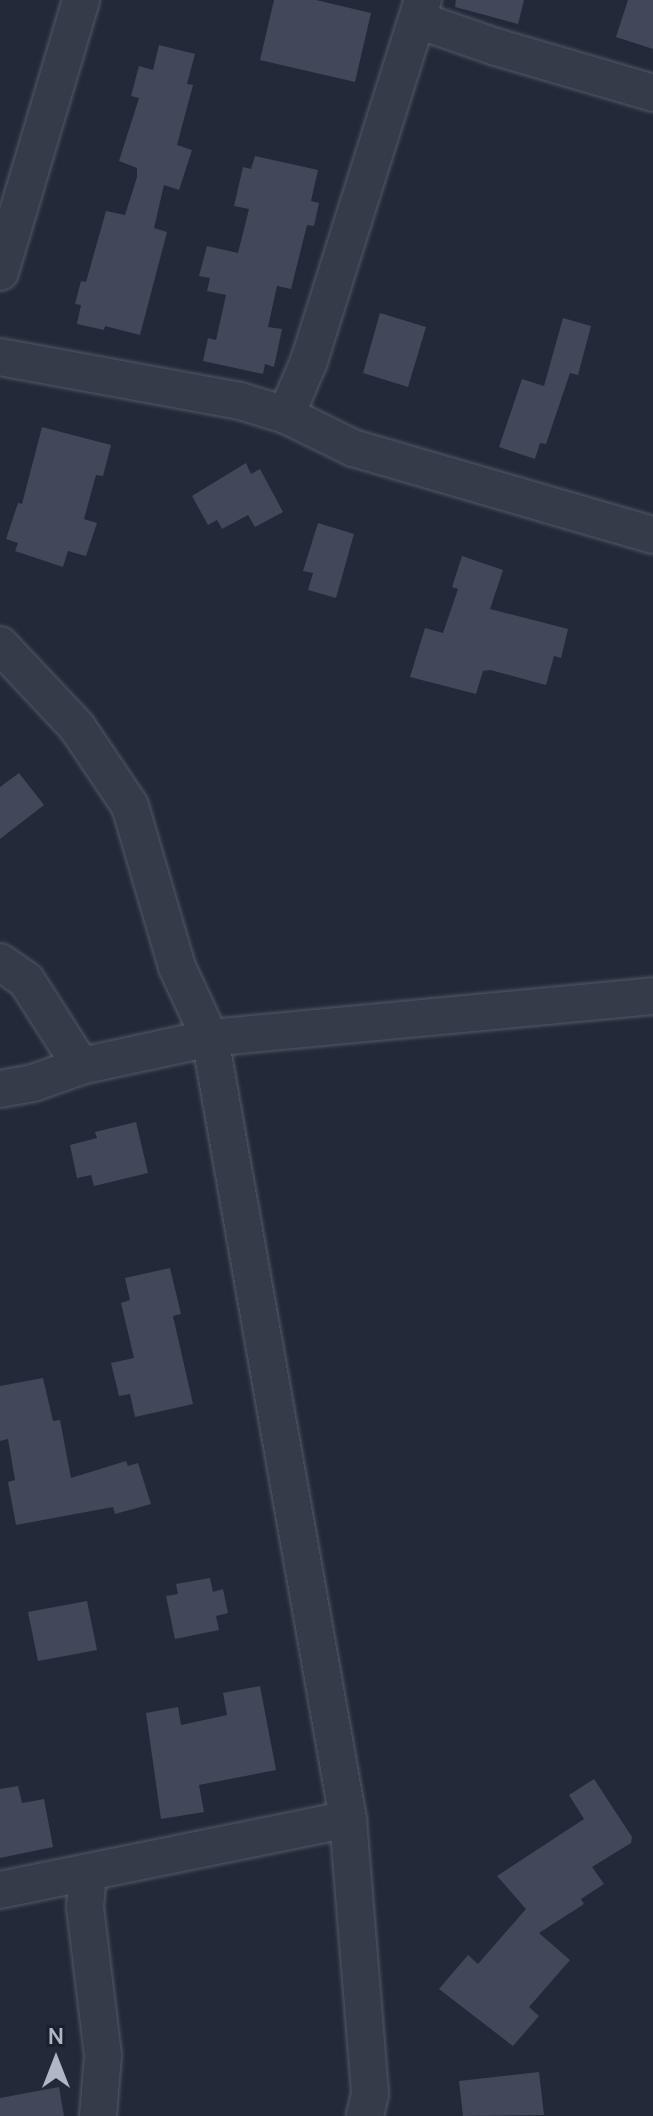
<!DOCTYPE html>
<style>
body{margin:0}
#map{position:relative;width:653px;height:2116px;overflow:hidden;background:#222939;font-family:Manrope,sans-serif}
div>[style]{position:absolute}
.building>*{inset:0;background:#41485a}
.roads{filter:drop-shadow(0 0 2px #535967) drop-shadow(0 0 2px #535967)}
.minor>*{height:36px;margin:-18px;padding:0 18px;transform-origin:18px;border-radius:18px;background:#363b49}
span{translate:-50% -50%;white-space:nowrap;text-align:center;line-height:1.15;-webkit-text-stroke:7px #1b202e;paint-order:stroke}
.north{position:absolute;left:16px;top:2020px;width:80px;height:80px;-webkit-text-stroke:6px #1b202e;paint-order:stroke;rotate:0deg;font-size:22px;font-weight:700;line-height:32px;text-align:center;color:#b0b6c5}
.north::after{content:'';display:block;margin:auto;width:28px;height:36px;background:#b0b6c5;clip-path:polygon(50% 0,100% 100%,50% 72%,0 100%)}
</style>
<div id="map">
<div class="building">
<div style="clip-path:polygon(274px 0,316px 0,371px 13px,355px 82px,260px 60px)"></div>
<div style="clip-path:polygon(456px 0,524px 0,518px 24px,455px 7px)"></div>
<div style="clip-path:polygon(628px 0,653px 0,653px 49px,616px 37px)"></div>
<div style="clip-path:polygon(159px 45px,195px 54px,187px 84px,193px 85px,177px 145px,192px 150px,179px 190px,164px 185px,154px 228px,167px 232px,140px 335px,105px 326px,104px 330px,77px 324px,81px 305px,75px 304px,81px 281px,86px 282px,106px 211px,125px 215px,137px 177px,137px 168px,119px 161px,139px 98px,131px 96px,139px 66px,153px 70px)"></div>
<div style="clip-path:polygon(255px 156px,318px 170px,311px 201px,319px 203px,314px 226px,307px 225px,291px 289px,277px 286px,268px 327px,282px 329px,274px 367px,265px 364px,263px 374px,203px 361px,208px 338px,216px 340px,226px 295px,207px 291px,210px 278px,199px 276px,207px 246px,238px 253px,249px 209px,234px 206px,243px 167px,251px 169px)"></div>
<div style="clip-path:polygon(380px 313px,426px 327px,408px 387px,363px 373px)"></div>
<div style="clip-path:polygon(563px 318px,591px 326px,578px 375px,570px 373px,546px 444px,540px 443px,535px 459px,499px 447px,522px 379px,544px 386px)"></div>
<div style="clip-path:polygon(42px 427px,111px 445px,103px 476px,96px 475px,84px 519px,97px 523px,86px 556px,68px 551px,63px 567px,15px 551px,18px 543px,6px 539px,18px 503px,22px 504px)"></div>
<div style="clip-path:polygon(246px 463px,251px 474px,260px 469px,283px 512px,255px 527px,248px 515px,222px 529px,217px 520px,208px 525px,192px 496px)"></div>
<div style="clip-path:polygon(318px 523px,354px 534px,336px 598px,308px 590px,313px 573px,303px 571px)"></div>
<div style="clip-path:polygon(462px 556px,503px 570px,490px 609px,568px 629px,561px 658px,554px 656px,546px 685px,490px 670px,483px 671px,476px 694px,410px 677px,425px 628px,443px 633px,458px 589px,452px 587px)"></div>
<div style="clip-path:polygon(19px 773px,44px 805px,0 839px,0 787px)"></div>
<div style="clip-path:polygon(136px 1122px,148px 1173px,94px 1186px,91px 1175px,77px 1178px,70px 1145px,97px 1138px,95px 1132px)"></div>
<div style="clip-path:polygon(170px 1268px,181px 1314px,173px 1316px,193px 1404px,135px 1417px,130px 1394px,119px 1396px,111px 1363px,134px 1358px,121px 1303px,130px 1300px,125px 1278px)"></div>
<div style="clip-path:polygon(43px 1378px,53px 1421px,60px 1420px,71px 1478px,126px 1461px,128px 1466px,138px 1463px,151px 1504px,115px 1514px,113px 1507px,16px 1525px,8px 1482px,15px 1480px,8px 1439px,0 1441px,0 1386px)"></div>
<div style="clip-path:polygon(210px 1578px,213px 1592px,223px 1589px,228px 1613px,216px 1616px,219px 1630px,175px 1639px,166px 1596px,178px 1594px,176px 1584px)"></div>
<div style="clip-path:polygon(87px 1601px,97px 1650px,38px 1661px,28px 1612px)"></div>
<div style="clip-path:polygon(260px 1686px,276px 1770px,199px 1785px,204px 1812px,161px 1819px,146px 1713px,178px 1707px,181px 1725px,227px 1715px,223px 1693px)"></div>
<div style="clip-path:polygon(594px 1779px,632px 1837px,631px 1843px,592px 1867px,604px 1884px,581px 1899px,584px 1904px,539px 1933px,570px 1960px,529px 2007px,539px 2016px,513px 2046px,439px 1989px,468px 1955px,478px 1964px,526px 1909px,497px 1876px,584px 1819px,569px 1795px)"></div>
<div style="clip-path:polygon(18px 1786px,22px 1803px,44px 1799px,53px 1847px,0 1858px,0 1789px)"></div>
<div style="clip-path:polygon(539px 2072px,544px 2115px,463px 2116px,459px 2081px)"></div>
<div style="clip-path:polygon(59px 2087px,64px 2116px,0 2116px,0 2098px)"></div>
</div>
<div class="roads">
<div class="minor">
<div style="left:418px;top:20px;width:83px;rotate:19.1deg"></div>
<div style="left:496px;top:47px;width:164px;rotate:16.3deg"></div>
<div style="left:0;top:272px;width:284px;rotate:-73.4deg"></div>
<div style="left:0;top:357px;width:244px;rotate:10.4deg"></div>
<div style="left:240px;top:401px;width:48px;rotate:16.9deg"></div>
<div style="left:286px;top:415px;width:75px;rotate:26.2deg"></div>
<div style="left:353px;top:448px;width:312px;rotate:16.2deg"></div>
<div style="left:286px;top:415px;width:59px;rotate:-66.9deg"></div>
<div style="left:309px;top:361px;width:379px;rotate:-72.5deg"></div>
<div style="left:0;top:645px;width:112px;rotate:46.8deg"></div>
<div style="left:77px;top:727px;width:95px;rotate:56.1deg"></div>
<div style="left:130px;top:806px;width:168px;rotate:73.7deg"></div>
<div style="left:177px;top:967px;width:78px;rotate:65.1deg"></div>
<div style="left:210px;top:1038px;width:793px;rotate:79.98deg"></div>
<div style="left:348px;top:1819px;width:276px;rotate:85.4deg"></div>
<div style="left:370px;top:2094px;width:23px;rotate:103deg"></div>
<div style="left:0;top:962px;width:32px;rotate:35deg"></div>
<div style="left:26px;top:980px;width:102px;rotate:57.4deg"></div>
<div style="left:0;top:1089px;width:34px;rotate:-10deg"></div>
<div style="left:33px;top:1083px;width:51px;rotate:-19.5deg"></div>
<div style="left:81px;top:1066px;width:132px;rotate:-12.2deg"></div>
<div style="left:210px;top:1038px;width:445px;rotate:-5.4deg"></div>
<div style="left:88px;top:1873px;width:34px;rotate:95deg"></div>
<div style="left:85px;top:1907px;width:149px;rotate:83.1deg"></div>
<div style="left:103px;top:2055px;width:61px;rotate:94.7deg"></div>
<div style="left:0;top:1890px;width:355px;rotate:-11.5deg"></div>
</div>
</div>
<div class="north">N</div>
</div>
